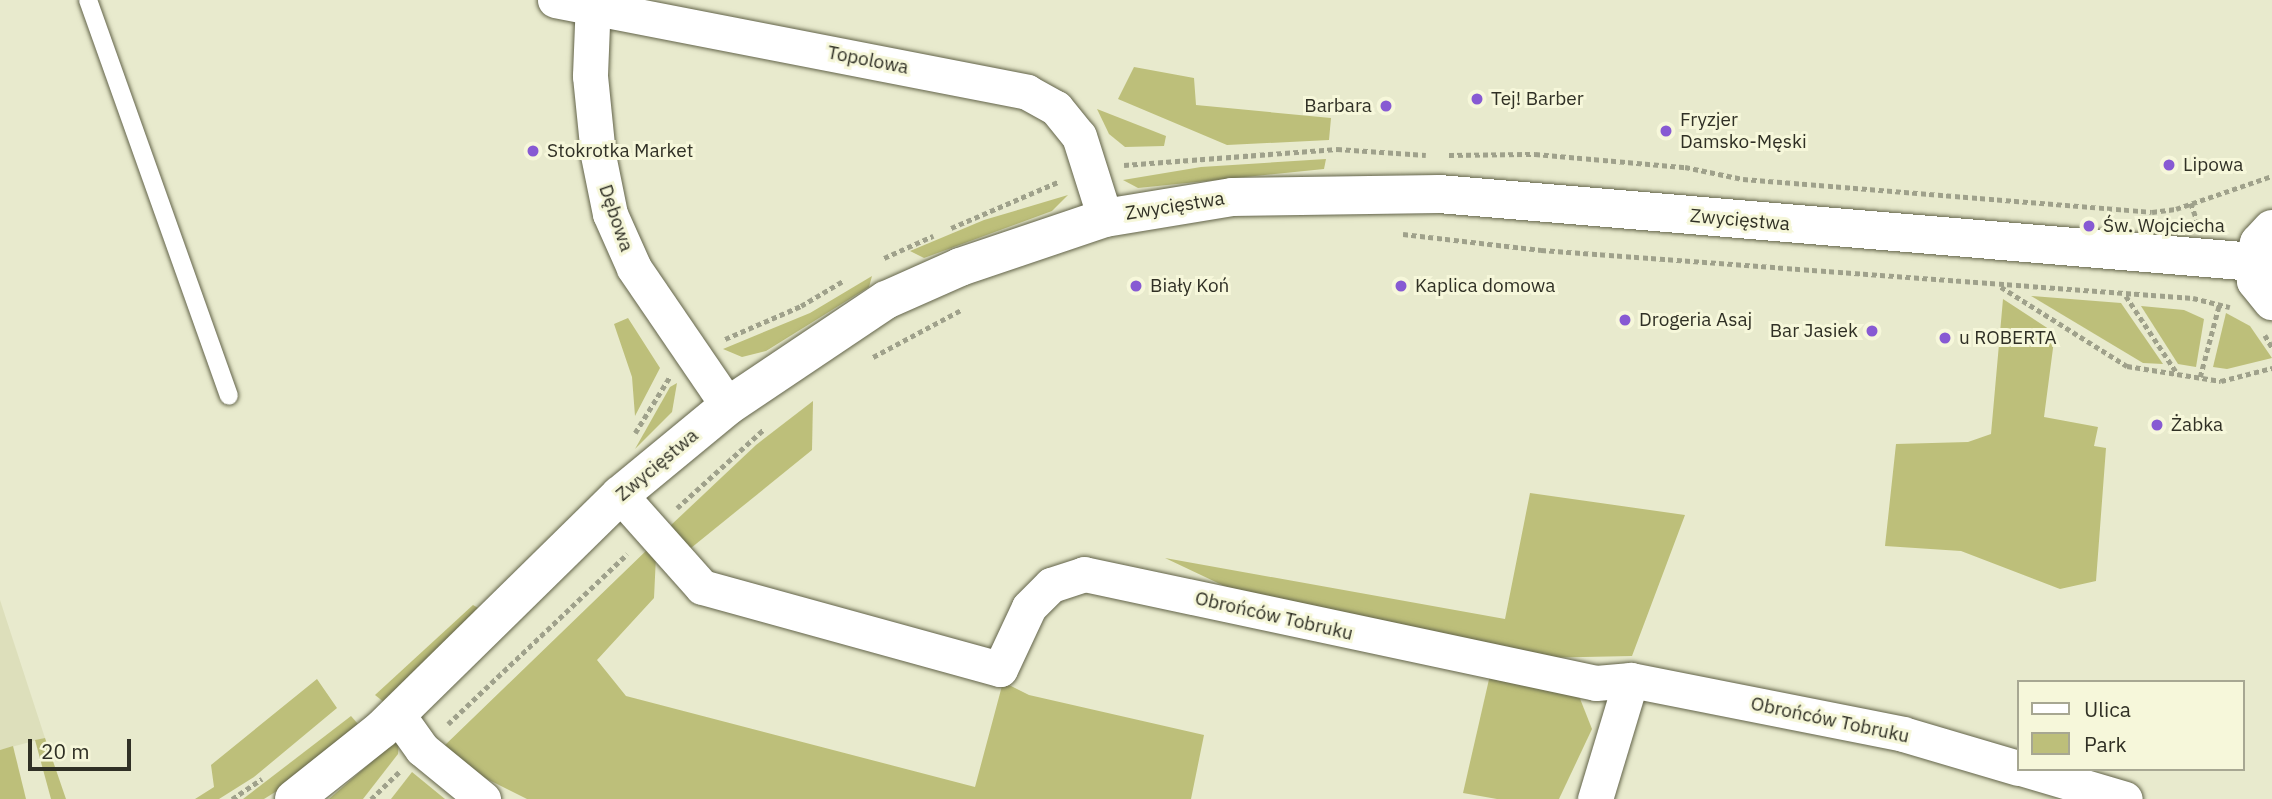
<!DOCTYPE html>
<meta charset="utf-8">
<style>
body{margin:0}
#map{position:relative;width:2272px;height:799px;overflow:hidden;background:#e8eacd;font-family:"IBM Plex Sans",sans-serif}
div>[style]{position:absolute}
.built>*{inset:0;background:#dddfbb}
.green>*{inset:0;background:#bdbf7a}
.path>*{height:4.5px;margin-top:-2.25px;transform-origin:0;background:repeating-linear-gradient(90deg,#9fa18b 0 5px,transparent 0 8.5px)}
.roads{filter:drop-shadow(0 0 2px #626349) drop-shadow(0 0 2px #626349)}
.lane>*{height:18px;margin:-9px;padding:0 9px;transform-origin:9px;border-radius:9px;background:#fff}
.street>*{height:35px;margin:-17.5px;padding:0 17.5px;transform-origin:17.5px;border-radius:17.5px;background:#fff}
.secondary>*{height:38px;margin:-19px;padding:0 19px;transform-origin:19px;border-radius:19px;background:#fff}
.dots>*{width:19px;height:19px;translate:-50% -50%;box-sizing:border-box;border:4px solid #f6f7da;border-radius:50%}
span{translate:-50% -50%;white-space:nowrap;text-align:center;line-height:1.15;-webkit-text-stroke:6px #f6f7da;paint-order:stroke}
.street-label{font-size:19px;color:#303025}
.poi-label{font-size:19px;color:#303025}
.left{translate:0 -50%;text-align:left}
.right{translate:-100% -50%;text-align:right}
.legend{position:absolute;left:2017px;top:680px;width:228px;height:91px;box-sizing:border-box;background:#f6f7da;border:2px solid #a7a792;margin:0;padding:9px 12px;list-style:none;font-size:21px;color:#303025}
.legend li{display:flex;align-items:center;gap:14px;height:35px}
.legend b{width:35px;border:2px solid #a7a792}
.scale{position:absolute;left:28px;top:739px;width:103px;height:32px;box-sizing:border-box;border:4px solid #303025;border-top:0;padding-left:9px;font-size:21px;line-height:24px;white-space:nowrap;color:#303025;-webkit-text-stroke:5px #f6f7da;paint-order:stroke}
</style>
<div id="map">
<div class="built">
<div style="clip-path:polygon(0 600px,45px 738px,0 750px)"></div>
</div>
<div class="green">
<div style="clip-path:polygon(1134px 67px,1194px 78px,1196px 105px,1331px 118px,1329px 140px,1227px 145px,1118px 99px)"></div>
<div style="clip-path:polygon(1097px 109px,1166px 136px,1164px 146px,1125px 147px,1109px 134px)"></div>
<div style="clip-path:polygon(1326px 159px,1324px 169px,1138px 188px,1123px 180px,1201px 167px)"></div>
<div style="clip-path:polygon(1068px 195px,1052px 211px,924px 258px,910px 251px,984px 220px)"></div>
<div style="clip-path:polygon(872px 276px,869px 287px,766px 351px,742px 357px,723px 349px,810px 313px)"></div>
<div style="clip-path:polygon(2031px 296px,2121px 303px,2163px 364px,2143px 363px)"></div>
<div style="clip-path:polygon(2003px 299px,2055px 333px,2044px 417px,2098px 427px,2094px 446px,2106px 448px,2096px 581px,2060px 589px,1961px 551px,1885px 546px,1896px 444px,1968px 442px,1991px 434px)"></div>
<div style="clip-path:polygon(2141px 306px,2184px 310px,2204px 319px,2196px 367px,2178px 364px)"></div>
<div style="clip-path:polygon(2226px 313px,2250px 326px,2272px 358px,2227px 369px,2213px 367px)"></div>
<div style="clip-path:polygon(628px 318px,660px 368px,635px 416px,632px 377px,614px 324px)"></div>
<div style="clip-path:polygon(677px 383px,672px 412px,635px 449px,670px 387px)"></div>
<div style="clip-path:polygon(813px 401px,812px 450px,691px 548px,670px 526px,756px 445px)"></div>
<div style="clip-path:polygon(1530px 493px,1685px 515px,1632px 656px,1535px 658px,1239px 593px,1165px 558px,1505px 619px)"></div>
<div style="clip-path:polygon(650px 547px,656px 556px,654px 598px,597px 660px,626px 696px,975px 787px,1003px 682px,1029px 695px,1204px 735px,1191px 799px,527px 799px,481px 776px,443px 747px)"></div>
<div style="clip-path:polygon(473px 605px,478px 608px,385px 703px,375px 695px)"></div>
<div style="clip-path:polygon(1490px 675px,1577px 691px,1592px 729px,1559px 799px,1497px 799px,1463px 793px)"></div>
<div style="clip-path:polygon(317px 679px,337px 708px,254px 777px,219px 799px,195px 799px,214px 787px,211px 765px)"></div>
<div style="clip-path:polygon(351px 716px,358px 724px,280px 789px,264px 799px,243px 799px)"></div>
<div style="clip-path:polygon(45px 738px,66px 799px,51px 799px,35px 740px)"></div>
<div style="clip-path:polygon(399px 738px,398px 754px,363px 799px,329px 799px)"></div>
<div style="clip-path:polygon(13px 746px,26px 799px,0 799px,0 750px)"></div>
<div style="clip-path:polygon(412px 772px,445px 799px,391px 799px)"></div>
</div>
<div class="path">
<div style="left:1449px;top:155px;width:86px;rotate:-0.7deg"></div>
<div style="left:1535px;top:154px;width:151px;rotate:5deg"></div>
<div style="left:1685px;top:167px;width:59px;rotate:11.7deg"></div>
<div style="left:1743px;top:179px;width:410px;rotate:4.6deg"></div>
<div style="left:2152px;top:212px;width:24px;rotate:-7deg"></div>
<div style="left:2176px;top:209px;width:102px;rotate:-19deg"></div>
<div style="left:1124px;top:165px;width:214px;rotate:-4.3deg"></div>
<div style="left:1337px;top:149px;width:89px;rotate:3.9deg"></div>
<div style="left:2191px;top:203px;width:18px;rotate:71deg"></div>
<div style="left:951px;top:228px;width:116px;rotate:-23.3deg"></div>
<div style="left:1403px;top:234px;width:139px;rotate:6.6deg"></div>
<div style="left:1541px;top:250px;width:654px;rotate:4.21deg"></div>
<div style="left:2193px;top:298px;width:38px;rotate:14deg"></div>
<div style="left:884px;top:258px;width:54px;rotate:-24.2deg"></div>
<div style="left:2001px;top:287px;width:149px;rotate:32.1deg"></div>
<div style="left:2127px;top:366px;width:95px;rotate:9.1deg"></div>
<div style="left:2221px;top:381px;width:53px;rotate:-14.3deg"></div>
<div style="left:2126px;top:296px;width:92px;rotate:56.5deg"></div>
<div style="left:2265px;top:335px;width:14px;rotate:60deg"></div>
<div style="left:725px;top:339px;width:83px;rotate:-23.5deg"></div>
<div style="left:801px;top:306px;width:49px;rotate:-30.8deg"></div>
<div style="left:873px;top:357px;width:100px;rotate:-28.1deg"></div>
<div style="left:2200px;top:377px;width:74px;rotate:-75.2deg"></div>
<div style="left:635px;top:433px;width:65px;rotate:-58.3deg"></div>
<div style="left:677px;top:508px;width:118px;rotate:-42.2deg"></div>
<div style="left:448px;top:724px;width:247px;rotate:-43.5deg"></div>
<div style="left:232px;top:799px;width:36px;rotate:-34deg"></div>
<div style="left:371px;top:799px;width:39px;rotate:-44deg"></div>
</div>
<div class="roads">
<div class="lane">
<div style="left:88px;top:0;width:420px;rotate:70.4deg"></div>
</div>
<div class="street">
<div style="left:555px;top:0;width:481px;rotate:11deg"></div>
<div style="left:1027px;top:92px;width:33px;rotate:29deg"></div>
<div style="left:1056px;top:108px;width:36px;rotate:51deg"></div>
<div style="left:1079px;top:136px;width:86px;rotate:72.4deg"></div>
<div style="left:593px;top:0;width:76px;rotate:92.3deg"></div>
<div style="left:590px;top:76px;width:79px;rotate:84.2deg"></div>
<div style="left:598px;top:155px;width:60px;rotate:78.5deg"></div>
<div style="left:610px;top:214px;width:59px;rotate:66deg"></div>
<div style="left:634px;top:268px;width:167px;rotate:55.7deg"></div>
<div style="left:620px;top:495px;width:123px;rotate:48.3deg"></div>
<div style="left:702px;top:587px;width:309px;rotate:15.4deg"></div>
<div style="left:1000px;top:669px;width:68px;rotate:-64.9deg"></div>
<div style="left:1029px;top:607px;width:31px;rotate:-45deg"></div>
<div style="left:1051px;top:585px;width:35px;rotate:-18deg"></div>
<div style="left:1084px;top:574px;width:523px;rotate:12.02deg"></div>
<div style="left:1596px;top:683px;width:35px;rotate:-5deg"></div>
<div style="left:1631px;top:680px;width:277px;rotate:11.2deg"></div>
<div style="left:1903px;top:734px;width:120px;rotate:16.5deg"></div>
<div style="left:397px;top:714px;width:43px;rotate:54.5deg"></div>
<div style="left:422px;top:749px;width:79px;rotate:39.3deg"></div>
<div style="left:2024px;top:769px;width:105px;rotate:16.5deg"></div>
<div style="left:1595px;top:799px;width:124px;rotate:-73.2deg"></div>
</div>
<div class="secondary">
<div style="left:2272px;top:229px;width:19px;rotate:133deg"></div>
<div style="left:2259px;top:243px;width:20px;rotate:105deg"></div>
<div style="left:2254px;top:262px;width:19px;rotate:84deg"></div>
<div style="left:2256px;top:281px;width:26px;rotate:51deg"></div>
<div style="left:294px;top:799px;width:112px;rotate:-38.5deg"></div>
<div style="left:382px;top:729px;width:334px;rotate:-44.5deg"></div>
<div style="left:620px;top:495px;width:140px;rotate:-39.5deg"></div>
<div style="left:728px;top:406px;width:190px;rotate:-33.9deg"></div>
<div style="left:886px;top:300px;width:81px;rotate:-24deg"></div>
<div style="left:960px;top:267px;width:153px;rotate:-18.7deg"></div>
<div style="left:1105px;top:218px;width:129px;rotate:-9.4deg"></div>
<div style="left:1232px;top:197px;width:207px;rotate:-0.8deg"></div>
<div style="left:1439px;top:194px;width:818px;rotate:4.77deg"></div>
</div>
</div>
<div class="dots">
<div style="left:1477px;top:99px;background:#875ad3"></div>
<div style="left:1386px;top:106px;background:#875ad3"></div>
<div style="left:1666px;top:131px;background:#875ad3"></div>
<div style="left:533px;top:151px;background:#875ad3"></div>
<div style="left:2169px;top:165px;background:#875ad3"></div>
<div style="left:2089px;top:226px;background:#875ad3"></div>
<div style="left:1136px;top:286px;background:#875ad3"></div>
<div style="left:1401px;top:286px;background:#875ad3"></div>
<div style="left:1625px;top:320px;background:#875ad3"></div>
<div style="left:1872px;top:331px;background:#875ad3"></div>
<div style="left:1945px;top:338px;background:#875ad3"></div>
<div style="left:2157px;top:425px;background:#875ad3"></div>
</div>
<div class="street-label">
<span style="left:868px;top:60px;rotate:11deg">Topolowa</span>
<span style="left:1175px;top:206px;rotate:-9deg">Zwycięstwa</span>
<span style="left:616px;top:218px;rotate:71deg">Dębowa</span>
<span style="left:1740px;top:220px;rotate:5deg">Zwycięstwa</span>
<span style="left:657px;top:465px;rotate:-40deg">Zwycięstwa</span>
<span style="left:1274px;top:616px;rotate:13deg">Obrońców Tobruku</span>
<span style="left:1830px;top:720px;rotate:12deg">Obrońców Tobruku</span>
</div>
<div class="poi-label">
<span class="left" style="left:1491px;top:99px">Tej! Barber</span>
<span class="right" style="left:1372px;top:106px">Barbara</span>
<span class="left" style="left:1680px;top:131px">Fryzjer<br>Damsko-Męski</span>
<span class="left" style="left:547px;top:151px">Stokrotka Market</span>
<span class="left" style="left:2183px;top:165px">Lipowa</span>
<span class="left" style="left:2103px;top:226px">Św. Wojciecha</span>
<span class="left" style="left:1150px;top:286px">Biały Koń</span>
<span class="left" style="left:1415px;top:286px">Kaplica domowa</span>
<span class="left" style="left:1639px;top:320px">Drogeria Asaj</span>
<span class="right" style="left:1858px;top:331px">Bar Jasiek</span>
<span class="left" style="left:1959px;top:338px">u ROBERTA</span>
<span class="left" style="left:2171px;top:425px">Żabka</span>
</div>
<ul class="legend">
<li><b style="height:9px;background:#fff"></b>Ulica</li>
<li><b style="height:19px;background:#bdbf7a"></b>Park</li>
</ul>
<div class="scale">20 m</div>
</div>
